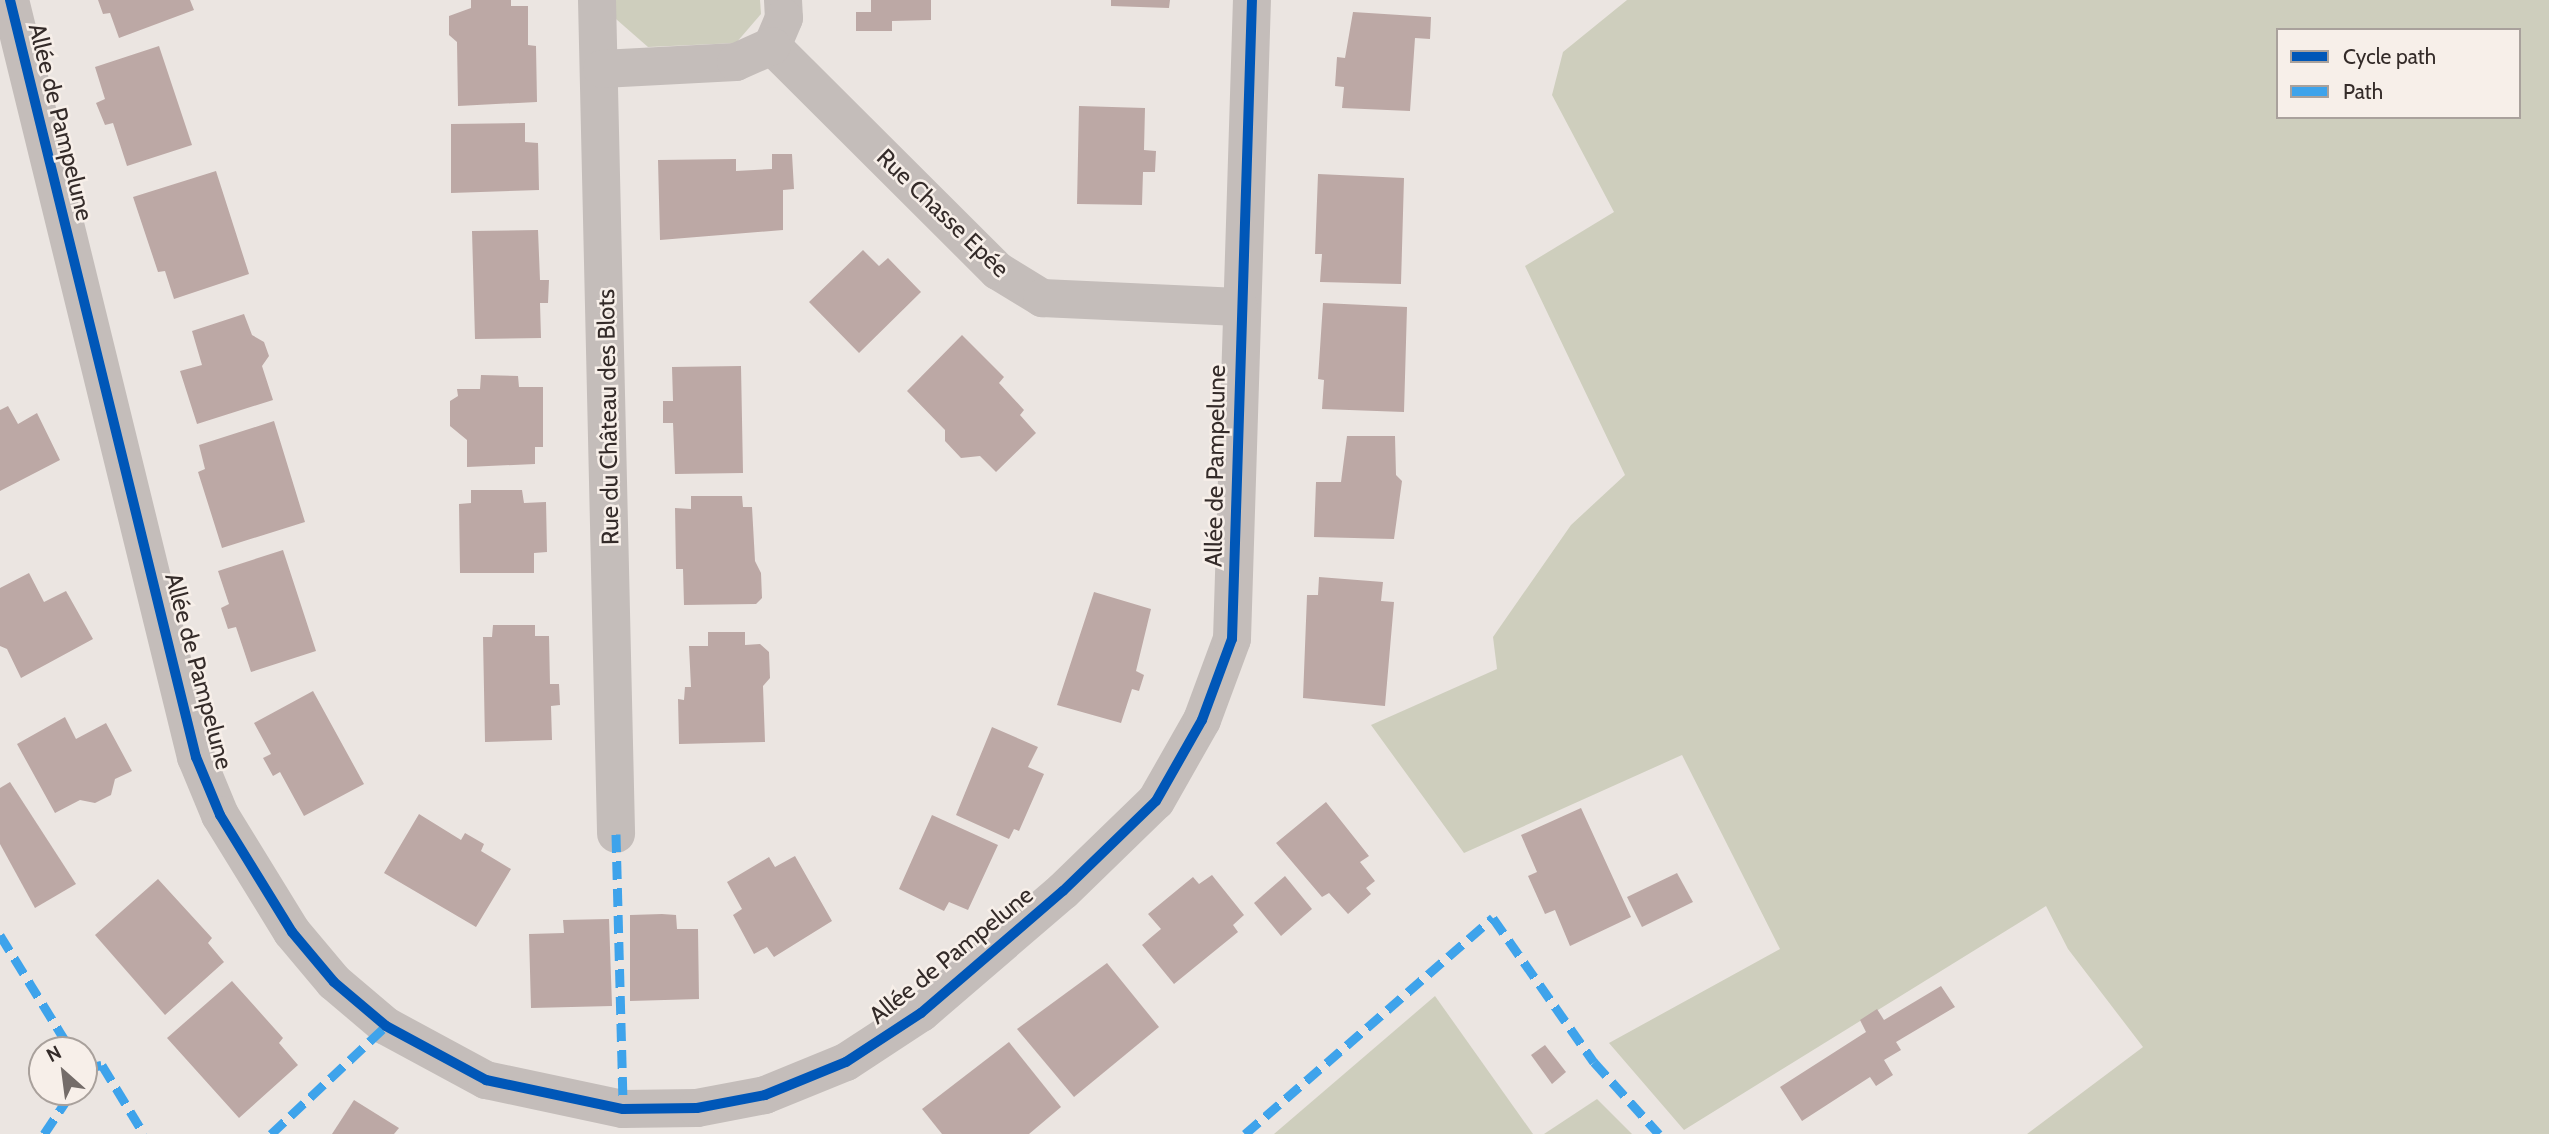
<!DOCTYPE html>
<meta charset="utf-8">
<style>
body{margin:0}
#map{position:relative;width:2549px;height:1134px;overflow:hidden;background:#ebe5e1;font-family:Cabin,sans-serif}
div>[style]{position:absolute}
.green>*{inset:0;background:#cecebd}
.building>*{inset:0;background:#bca8a5}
.minor>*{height:38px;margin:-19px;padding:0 19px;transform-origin:19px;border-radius:19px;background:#c4bdba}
.quiet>*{height:9px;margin-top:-4.5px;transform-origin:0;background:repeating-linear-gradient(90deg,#3ea3eb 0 18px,transparent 0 27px)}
.cycleway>*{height:10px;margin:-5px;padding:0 5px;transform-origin:5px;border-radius:5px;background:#0057b8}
span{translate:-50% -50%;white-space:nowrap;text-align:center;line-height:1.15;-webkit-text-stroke:5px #f7efe9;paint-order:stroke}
.street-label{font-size:24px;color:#342b29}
.legend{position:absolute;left:2276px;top:28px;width:245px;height:91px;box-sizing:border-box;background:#f7efe9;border:2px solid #a9a19c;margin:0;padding:9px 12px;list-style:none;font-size:21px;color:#342b29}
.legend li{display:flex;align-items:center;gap:14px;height:35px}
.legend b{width:35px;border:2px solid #a9a19c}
.north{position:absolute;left:28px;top:1036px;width:70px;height:70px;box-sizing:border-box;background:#f7efe9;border:2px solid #a9a19c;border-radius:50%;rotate:332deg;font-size:19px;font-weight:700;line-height:28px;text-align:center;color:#342b29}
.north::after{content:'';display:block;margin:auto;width:24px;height:32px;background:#746c69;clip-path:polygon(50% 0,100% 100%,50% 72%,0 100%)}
</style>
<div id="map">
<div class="green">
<div style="clip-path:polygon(615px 0,760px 0,761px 14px,736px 43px,648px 47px,616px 19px)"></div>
<div style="clip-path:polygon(evenodd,1627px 0,2549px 0,2549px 1134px,2027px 1134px,2143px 1047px,2068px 949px,2046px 906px,1684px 1130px,1609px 1043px,1780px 949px,1682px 755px,1464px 853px,1371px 725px,1497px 669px,1493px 637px,1571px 525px,1625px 475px,1525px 266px,1614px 212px,1552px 95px,1563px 52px,1627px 0,2278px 30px,2519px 30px,2519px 117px,2278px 117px,2278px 30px)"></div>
<div style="clip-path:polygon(1435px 996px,1533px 1134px,1274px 1134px)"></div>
<div style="clip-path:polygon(1597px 1099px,1632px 1134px,1544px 1134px)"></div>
</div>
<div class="building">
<div style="clip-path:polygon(98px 0,190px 0,194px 10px,119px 38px,110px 13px,103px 14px)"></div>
<div style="clip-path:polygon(471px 0,511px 0,511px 6px,528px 6px,528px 45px,536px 46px,537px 102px,458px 106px,457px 42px,449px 35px,449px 16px,471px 8px)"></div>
<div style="clip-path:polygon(871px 0,931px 0,931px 20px,892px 21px,892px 31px,856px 31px,856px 12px,871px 12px)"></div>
<div style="clip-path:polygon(1111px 0,1170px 0,1169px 8px,1111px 6px)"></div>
<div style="clip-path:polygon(1353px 12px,1431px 17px,1430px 39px,1415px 38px,1410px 111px,1342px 108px,1344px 87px,1335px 86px,1337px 57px,1345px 58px)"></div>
<div style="clip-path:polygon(159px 46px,192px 145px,127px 166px,113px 123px,105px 125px,96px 103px,105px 99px,95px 67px)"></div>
<div style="clip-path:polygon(1079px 106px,1145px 108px,1144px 150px,1156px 151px,1155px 172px,1143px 172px,1142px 205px,1077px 204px)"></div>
<div style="clip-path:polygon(525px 123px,525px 142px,538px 143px,539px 190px,451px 193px,451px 124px)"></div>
<div style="clip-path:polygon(772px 154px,792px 154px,794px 189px,783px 190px,783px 230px,660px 240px,658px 160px,736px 159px,736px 171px,772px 169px)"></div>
<div style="clip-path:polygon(216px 171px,249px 274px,174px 299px,165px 271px,158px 272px,133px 197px)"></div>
<div style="clip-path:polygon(1318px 174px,1404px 178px,1401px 284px,1320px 282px,1322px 254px,1315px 254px)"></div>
<div style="clip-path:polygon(538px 230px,540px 280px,549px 280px,548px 303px,540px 303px,541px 338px,475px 339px,472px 231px)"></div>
<div style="clip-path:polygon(863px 250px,879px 266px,888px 258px,921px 292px,859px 353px,809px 302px)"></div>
<div style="clip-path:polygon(1323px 303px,1407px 307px,1404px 412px,1322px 409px,1324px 380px,1318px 379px)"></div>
<div style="clip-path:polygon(244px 314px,252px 335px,264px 342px,269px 356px,262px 366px,273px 400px,197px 424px,180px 371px,202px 365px,192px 331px)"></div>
<div style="clip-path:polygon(962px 335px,1004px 377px,999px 383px,1024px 410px,1020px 415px,1036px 433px,996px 472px,980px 456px,961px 458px,945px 441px,945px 430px,907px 391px)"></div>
<div style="clip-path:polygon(741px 366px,743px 473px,675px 474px,673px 423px,663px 423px,663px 401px,673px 401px,672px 367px)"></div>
<div style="clip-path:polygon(481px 375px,518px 376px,519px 387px,543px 387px,543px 447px,535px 447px,535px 464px,467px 467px,467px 440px,450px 426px,450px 401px,458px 396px,457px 389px,480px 389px)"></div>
<div style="clip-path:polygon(8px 406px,18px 424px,37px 413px,60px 460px,0 491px,0 410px)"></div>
<div style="clip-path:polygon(274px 421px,305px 522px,222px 548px,198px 472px,205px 469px,199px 445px)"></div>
<div style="clip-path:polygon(1347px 436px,1395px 436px,1396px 475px,1402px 481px,1394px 539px,1314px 537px,1316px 482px,1341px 482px)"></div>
<div style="clip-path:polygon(471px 490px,522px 490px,524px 503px,546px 502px,547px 552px,534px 553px,534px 573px,460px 573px,459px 504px,471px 503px)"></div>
<div style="clip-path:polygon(691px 496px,742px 496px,743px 507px,752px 507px,755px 561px,761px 573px,762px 598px,756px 604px,684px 605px,683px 569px,676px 569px,675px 508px,691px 509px)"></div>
<div style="clip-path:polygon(283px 550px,316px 651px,251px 672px,236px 627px,228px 629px,221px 608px,229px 604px,218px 571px)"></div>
<div style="clip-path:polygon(29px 573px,44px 602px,66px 591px,93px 639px,21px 678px,7px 649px,0 646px,0 588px)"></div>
<div style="clip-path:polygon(1319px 577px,1383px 582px,1381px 601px,1394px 602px,1385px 706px,1303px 698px,1307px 595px,1318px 595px)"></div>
<div style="clip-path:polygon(1094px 592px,1151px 609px,1136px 671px,1144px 675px,1139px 691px,1132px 689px,1121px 723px,1057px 705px)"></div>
<div style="clip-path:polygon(493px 625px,535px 625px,535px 636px,549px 636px,550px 684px,559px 684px,560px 705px,551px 706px,552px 740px,485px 742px,483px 637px,492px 637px)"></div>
<div style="clip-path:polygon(708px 632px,745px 632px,745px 645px,760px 644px,769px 652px,770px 678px,763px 686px,765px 742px,679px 744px,678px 699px,684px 700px,685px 687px,691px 687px,689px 646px,708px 646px)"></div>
<div style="clip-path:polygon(313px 691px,364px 784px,304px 816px,280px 772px,273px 776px,263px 758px,271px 754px,254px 723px)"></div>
<div style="clip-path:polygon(65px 717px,76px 739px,106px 723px,132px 771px,115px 779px,111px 795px,95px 803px,80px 800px,55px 813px,17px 744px)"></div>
<div style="clip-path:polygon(992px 727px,1038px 747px,1028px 767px,1044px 774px,1019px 831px,1014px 829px,1009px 839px,956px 815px)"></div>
<div style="clip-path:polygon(10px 782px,76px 884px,35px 908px,0 844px,0 788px)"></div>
<div style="clip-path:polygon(1326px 802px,1369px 856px,1360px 862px,1375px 881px,1366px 888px,1371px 894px,1348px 914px,1329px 893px,1322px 897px,1276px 843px)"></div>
<div style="clip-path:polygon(1581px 808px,1631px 917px,1570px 946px,1555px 910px,1545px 914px,1528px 876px,1537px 872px,1521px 835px)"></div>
<div style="clip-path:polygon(419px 814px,461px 840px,465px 833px,484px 844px,481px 851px,511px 869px,476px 927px,384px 873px)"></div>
<div style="clip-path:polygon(932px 815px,998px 845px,968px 910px,949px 902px,944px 911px,899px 889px)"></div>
<div style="clip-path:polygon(795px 856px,832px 921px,774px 957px,767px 947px,754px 954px,733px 915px,742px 909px,727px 882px,769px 857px,775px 867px)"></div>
<div style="clip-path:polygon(1677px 873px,1693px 902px,1642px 927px,1627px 897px)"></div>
<div style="clip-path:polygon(1212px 875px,1244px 915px,1233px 925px,1238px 932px,1174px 984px,1142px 945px,1161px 929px,1148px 914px,1193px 877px,1199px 884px)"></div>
<div style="clip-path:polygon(1285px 876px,1312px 909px,1281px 936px,1254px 903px)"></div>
<div style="clip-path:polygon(158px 879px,212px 938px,208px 943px,224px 962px,165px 1015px,95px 935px)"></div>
<div style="clip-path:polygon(662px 914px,676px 915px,677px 929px,698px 929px,699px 999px,630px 1001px,630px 915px)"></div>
<div style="clip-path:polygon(609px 919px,612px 1006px,531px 1008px,529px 934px,564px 933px,563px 920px)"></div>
<div style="clip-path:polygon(1107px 963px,1159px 1027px,1074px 1097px,1017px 1029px)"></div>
<div style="clip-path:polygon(232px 981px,283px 1038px,279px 1043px,298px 1065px,239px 1118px,167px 1038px)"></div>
<div style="clip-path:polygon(1941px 986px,1955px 1007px,1896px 1042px,1901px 1050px,1884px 1060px,1893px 1075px,1876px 1086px,1870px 1077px,1802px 1121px,1780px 1087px,1866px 1032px,1860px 1020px,1877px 1009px,1884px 1020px)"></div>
<div style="clip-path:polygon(1009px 1042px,1061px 1107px,1029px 1134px,942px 1134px,922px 1109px)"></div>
<div style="clip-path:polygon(1545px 1045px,1566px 1072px,1552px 1084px,1531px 1055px)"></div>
<div style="clip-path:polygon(354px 1100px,399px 1128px,394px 1134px,332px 1134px)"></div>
</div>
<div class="minor">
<div style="left:10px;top:0;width:780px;rotate:76.2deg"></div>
<div style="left:196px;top:757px;width:63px;rotate:67.5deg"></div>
<div style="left:220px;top:815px;width:137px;rotate:58.4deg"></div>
<div style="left:292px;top:932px;width:65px;rotate:50deg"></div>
<div style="left:334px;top:982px;width:68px;rotate:40.2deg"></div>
<div style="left:386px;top:1026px;width:114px;rotate:28.4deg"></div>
<div style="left:486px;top:1080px;width:140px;rotate:12deg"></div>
<div style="left:623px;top:1109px;width:74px;rotate:-0.8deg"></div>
<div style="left:697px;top:1108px;width:69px;rotate:-10.8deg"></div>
<div style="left:765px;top:1095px;width:87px;rotate:-22.2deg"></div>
<div style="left:846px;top:1062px;width:90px;rotate:-33.2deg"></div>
<div style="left:921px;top:1013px;width:187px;rotate:-40.7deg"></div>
<div style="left:1063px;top:891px;width:129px;rotate:-44.1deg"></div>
<div style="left:1156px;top:801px;width:93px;rotate:-60.4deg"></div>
<div style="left:1202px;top:720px;width:86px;rotate:-69.7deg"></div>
<div style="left:1232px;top:639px;width:639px;rotate:-88.21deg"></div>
<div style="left:597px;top:0;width:834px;rotate:88.69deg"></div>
<div style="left:783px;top:0;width:18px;rotate:87deg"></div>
<div style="left:784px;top:18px;width:30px;rotate:113deg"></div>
<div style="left:772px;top:46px;width:319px;rotate:44.9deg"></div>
<div style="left:998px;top:271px;width:52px;rotate:31.5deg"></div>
<div style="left:1042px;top:298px;width:197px;rotate:2.6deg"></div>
<div style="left:602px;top:69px;width:134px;rotate:-3deg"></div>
<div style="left:736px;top:62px;width:39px;rotate:-24deg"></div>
</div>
<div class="quiet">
<div style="left:616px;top:834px;width:275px;rotate:88.5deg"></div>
<div style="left:0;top:935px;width:135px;rotate:58.3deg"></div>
<div style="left:84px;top:1069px;width:18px;rotate:-13deg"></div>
<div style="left:102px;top:1065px;width:81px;rotate:58.7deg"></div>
<div style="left:44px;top:1134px;width:50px;rotate:-56.3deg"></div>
<div style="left:271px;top:1134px;width:158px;rotate:-43.2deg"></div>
<div style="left:1245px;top:1134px;width:329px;rotate:-41.1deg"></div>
<div style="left:1493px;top:918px;width:176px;rotate:55deg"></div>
<div style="left:1594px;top:1062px;width:97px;rotate:47.9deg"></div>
</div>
<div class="cycleway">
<div style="left:10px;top:0;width:780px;rotate:76.2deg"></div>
<div style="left:196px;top:757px;width:63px;rotate:67.5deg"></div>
<div style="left:220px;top:815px;width:137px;rotate:58.4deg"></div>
<div style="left:292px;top:932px;width:65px;rotate:50deg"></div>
<div style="left:334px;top:982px;width:68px;rotate:40.2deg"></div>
<div style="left:386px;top:1026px;width:114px;rotate:28.4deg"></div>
<div style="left:486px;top:1080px;width:140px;rotate:12deg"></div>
<div style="left:623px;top:1109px;width:74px;rotate:-0.8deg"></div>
<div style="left:697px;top:1108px;width:69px;rotate:-10.8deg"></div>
<div style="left:765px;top:1095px;width:87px;rotate:-22.2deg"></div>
<div style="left:846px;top:1062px;width:90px;rotate:-33.2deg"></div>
<div style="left:921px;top:1013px;width:187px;rotate:-40.7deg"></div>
<div style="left:1063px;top:891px;width:129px;rotate:-44.1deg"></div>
<div style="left:1156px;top:801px;width:93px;rotate:-60.4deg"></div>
<div style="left:1202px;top:720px;width:86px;rotate:-69.7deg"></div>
<div style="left:1232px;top:639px;width:639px;rotate:-88.21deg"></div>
</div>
<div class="street-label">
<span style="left:61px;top:122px;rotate:76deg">Allée de Pampelune</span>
<span style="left:943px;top:213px;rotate:44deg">Rue Chasse Epée</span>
<span style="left:608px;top:417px;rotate:-91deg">Rue du Château des Blots</span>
<span style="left:1215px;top:466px;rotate:-89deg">Allée de Pampelune</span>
<span style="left:199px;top:671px;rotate:75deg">Allée de Pampelune</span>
<span style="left:951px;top:955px;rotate:-39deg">Allée de Pampelune</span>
</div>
<ul class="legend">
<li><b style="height:9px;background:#0057b8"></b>Cycle path</li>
<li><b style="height:9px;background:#3ea3eb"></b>Path</li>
</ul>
<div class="north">N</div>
</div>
